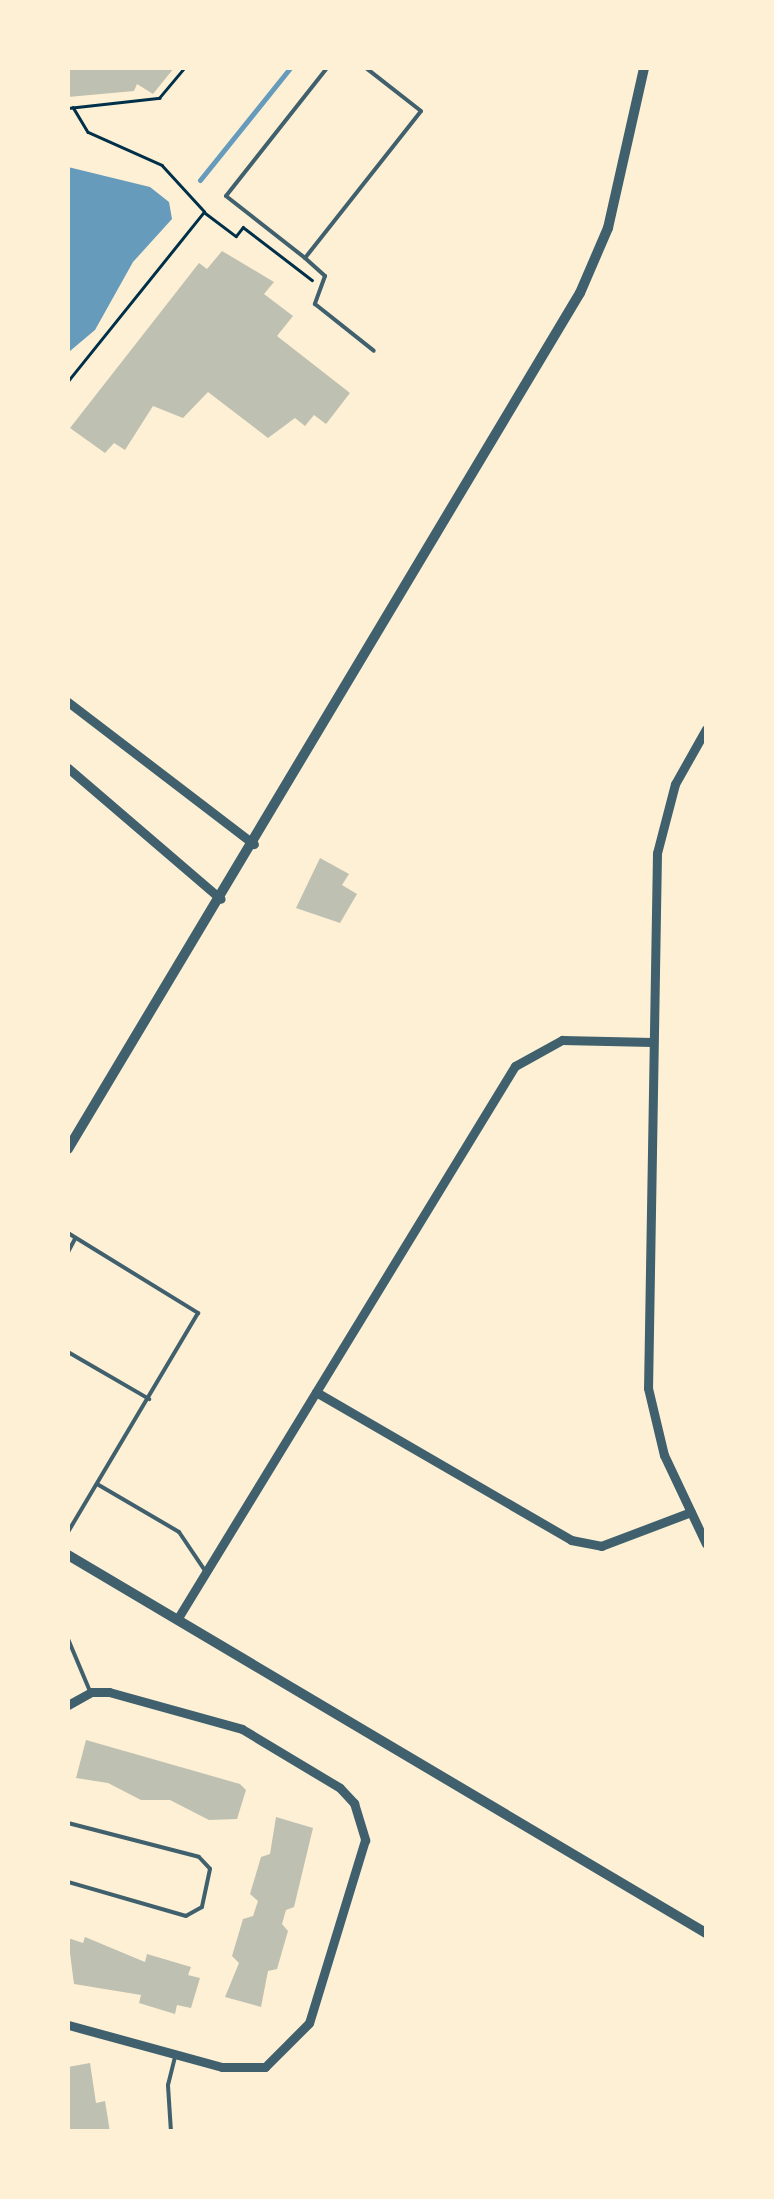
<!DOCTYPE html>
<style>
body{margin:0}
#map{position:relative;width:774px;height:2199px;overflow:hidden;background:#fdf0d5;font-family:"Fira Sans Condensed",sans-serif}
div>[style]{position:absolute}
.water>*{inset:0;background:#669bbc}
.stream>*{height:5px;margin:-2.5px;padding:0 2.5px;transform-origin:2.5px;border-radius:2.5px;background:#669bbc}
.building>*{inset:0;background:#bec0b2}
.path>*{height:2.5px;margin:-1.25px;padding:0 1.25px;transform-origin:1.25px;border-radius:1.25px;background:#003049}
.service>*{height:4px;margin:-2px;padding:0 2px;transform-origin:2px;border-radius:2px;background:#3f606c}
.minor>*{height:9px;margin:-4.5px;padding:0 4.5px;transform-origin:4.5px;border-radius:4.5px;background:#3f606c}
.tertiary>*{height:10px;margin:-5px;padding:0 5px;transform-origin:5px;border-radius:5px;background:#3f606c}
span{translate:-50% -50%;white-space:nowrap;text-align:center;line-height:1.15;-webkit-text-stroke:8px #fdf0d5;paint-order:stroke}
.frame{position:absolute;inset:0;border:70px solid #fdf0d5;pointer-events:none}
</style>
<div id="map">
<div class="water">
<div style="clip-path:polygon(68px 167px,150px 187px,169px 202px,172px 219px,133px 262px,95px 330px,70px 351px)"></div>
</div>
<div class="stream">
<div style="left:200px;top:180px;width:144px;rotate:-51.2deg"></div>
</div>
<div class="building">
<div style="clip-path:polygon(68px 68px,174px 68px,153px 94px,137px 84px,134px 91px,68px 97px)"></div>
<div style="clip-path:polygon(222px 251px,274px 282px,264px 294px,293px 316px,277px 336px,350px 393px,326px 424px,314px 415px,305px 426px,295px 418px,268px 438px,208px 392px,183px 418px,153px 406px,125px 450px,114px 443px,105px 453px,70px 428px,199px 263px,207px 269px)"></div>
<div style="clip-path:polygon(320px 858px,349px 874px,342px 885px,357px 894px,340px 923px,296px 908px)"></div>
<div style="clip-path:polygon(86px 1740px,240px 1784px,246px 1790px,237px 1819px,209px 1820px,170px 1800px,141px 1800px,108px 1783px,76px 1778px)"></div>
<div style="clip-path:polygon(276px 1817px,313px 1828px,294px 1907px,286px 1910px,282px 1924px,288px 1931px,277px 1969px,268px 1971px,261px 2007px,225px 1997px,239px 1963px,232px 1956px,243px 1919px,253px 1916px,258px 1901px,250px 1894px,261px 1857px,270px 1854px)"></div>
<div style="clip-path:polygon(85px 1937px,145px 1962px,147px 1954px,191px 1967px,188px 1975px,200px 1978px,191px 2008px,177px 2005px,175px 2014px,139px 2003px,141px 1995px,74px 1984px,68px 1938px,83px 1943px)"></div>
<div style="clip-path:polygon(90px 2063px,96px 2103px,105px 2101px,110px 2132px,68px 2132px,68px 2067px)"></div>
</div>
<div class="path">
<div style="left:73px;top:107px;width:29px;rotate:59deg"></div>
<div style="left:88px;top:132px;width:81px;rotate:24deg"></div>
<div style="left:162px;top:165px;width:62px;rotate:47.6deg"></div>
<div style="left:68px;top:108px;width:92px;rotate:-6.3deg"></div>
<div style="left:159px;top:98px;width:39px;rotate:-50deg"></div>
<div style="left:68px;top:381px;width:217px;rotate:-51.2deg"></div>
<div style="left:204px;top:212px;width:40px;rotate:37deg"></div>
<div style="left:236px;top:236px;width:11px;rotate:-52deg"></div>
<div style="left:243px;top:227px;width:87px;rotate:37.5deg"></div>
</div>
<div class="service">
<div style="left:327px;top:68px;width:163px;rotate:128.3deg"></div>
<div style="left:226px;top:196px;width:100px;rotate:38.1deg"></div>
<div style="left:305px;top:258px;width:187px;rotate:-51.7deg"></div>
<div style="left:421px;top:111px;width:70px;rotate:-142deg"></div>
<div style="left:305px;top:258px;width:27px;rotate:42deg"></div>
<div style="left:325px;top:276px;width:30px;rotate:110deg"></div>
<div style="left:315px;top:304px;width:75px;rotate:38.5deg"></div>
<div style="left:68px;top:1233px;width:153px;rotate:31.6deg"></div>
<div style="left:198px;top:1313px;width:255px;rotate:120.7deg"></div>
<div style="left:68px;top:1252px;width:15px;rotate:-62deg"></div>
<div style="left:68px;top:1352px;width:94px;rotate:30.1deg"></div>
<div style="left:97px;top:1484px;width:95px;rotate:30.3deg"></div>
<div style="left:179px;top:1532px;width:45px;rotate:56deg"></div>
<div style="left:68px;top:1639px;width:54px;rotate:67.2deg"></div>
<div style="left:68px;top:1823px;width:135px;rotate:14.5deg"></div>
<div style="left:199px;top:1857px;width:16px;rotate:47deg"></div>
<div style="left:210px;top:1869px;width:39px;rotate:102deg"></div>
<div style="left:202px;top:1907px;width:18px;rotate:151deg"></div>
<div style="left:186px;top:1916px;width:123px;rotate:-163.9deg"></div>
<div style="left:171px;top:2132px;width:47px;rotate:-93.7deg"></div>
<div style="left:168px;top:2085px;width:29px;rotate:-76deg"></div>
</div>
<div class="minor">
<div style="left:68px;top:702px;width:234px;rotate:37.4deg"></div>
<div style="left:706px;top:729px;width:63px;rotate:119.4deg"></div>
<div style="left:675px;top:784px;width:71px;rotate:104.6deg"></div>
<div style="left:657px;top:853px;width:535px;rotate:90.96deg"></div>
<div style="left:648px;top:1388px;width:69px;rotate:76.6deg"></div>
<div style="left:664px;top:1455px;width:98px;rotate:64.7deg"></div>
<div style="left:68px;top:768px;width:201px;rotate:40.6deg"></div>
<div style="left:316px;top:1392px;width:295px;rotate:30.1deg"></div>
<div style="left:571px;top:1540px;width:31px;rotate:11deg"></div>
<div style="left:601px;top:1546px;width:96px;rotate:-20.7deg"></div>
<div style="left:178px;top:1618px;width:647px;rotate:-58.6deg"></div>
<div style="left:515px;top:1066px;width:54px;rotate:-29deg"></div>
<div style="left:562px;top:1040px;width:90px;rotate:1.3deg"></div>
<div style="left:68px;top:1705px;width:26px;rotate:-29deg"></div>
<div style="left:91px;top:1692px;width:18px"></div>
<div style="left:109px;top:1692px;width:138px;rotate:15.5deg"></div>
<div style="left:242px;top:1729px;width:114px;rotate:31deg"></div>
<div style="left:340px;top:1788px;width:21px;rotate:47deg"></div>
<div style="left:354px;top:1803px;width:39px;rotate:73deg"></div>
<div style="left:365px;top:1840px;width:191px;rotate:107deg"></div>
<div style="left:309px;top:2023px;width:62px;rotate:135deg"></div>
<div style="left:265px;top:2067px;width:43px;rotate:180deg"></div>
<div style="left:222px;top:2067px;width:160px;rotate:-164.7deg"></div>
</div>
<div class="tertiary">
<div style="left:68px;top:1149px;width:997px;rotate:-59.12deg"></div>
<div style="left:580px;top:293px;width:71px;rotate:-66.7deg"></div>
<div style="left:608px;top:228px;width:164px;rotate:-77.3deg"></div>
<div style="left:68px;top:1555px;width:742px;rotate:30.65deg"></div>
</div>
<div class="frame"></div>
</div>
